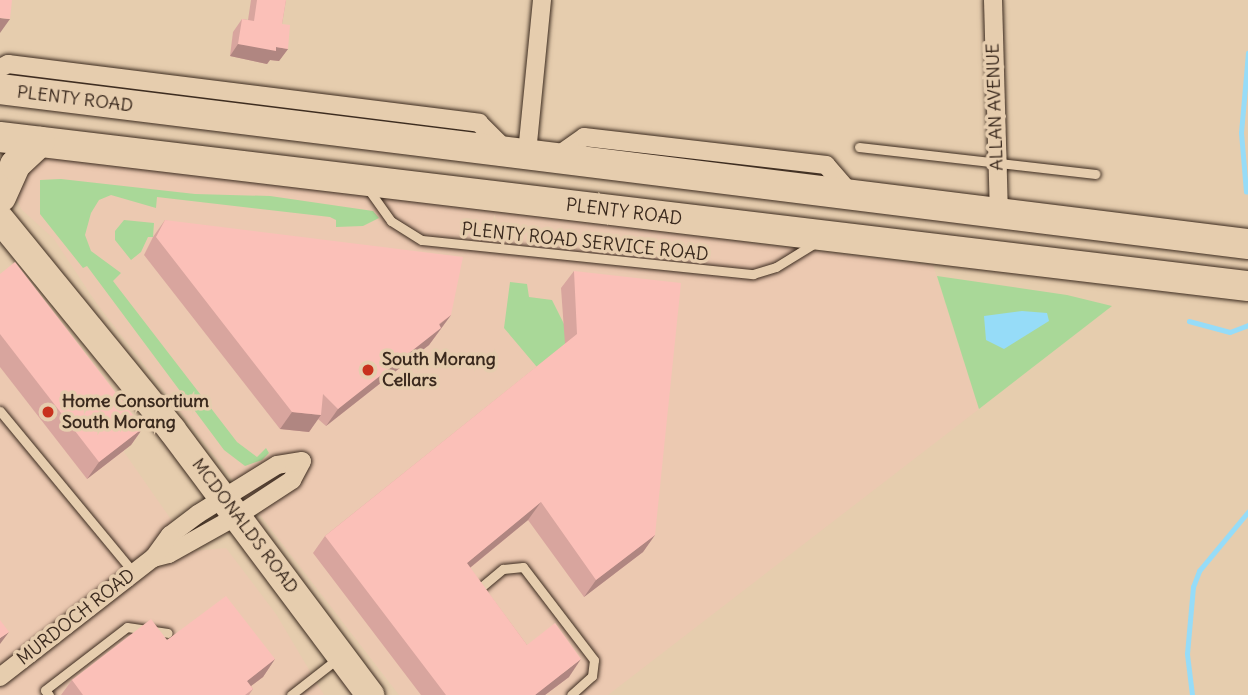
<!DOCTYPE html>
<style>
body{margin:0}
#map{position:relative;width:1248px;height:695px;overflow:hidden;background:#e6cdae;font-family:Delius,sans-serif}
div>[style]{position:absolute}
.built>*{inset:0;background:#ecc9b1}
.green>*{inset:0;background:#a9d898}
.water>*{inset:0;background:#96dcf8}
.stream>*{height:4.5px;margin:-2.25px;padding:0 2.25px;transform-origin:2.25px;border-radius:2.25px;background:#96dcf8}
.roads{filter:drop-shadow(0 0 2px #3b2a1e) drop-shadow(0 0 2px #3b2a1e)}
.service>*{height:9px;margin:-4.5px;padding:0 4.5px;transform-origin:4.5px;border-radius:4.5px;background:#e6cdae}
.minor>*{height:18px;margin:-9px;padding:0 9px;transform-origin:9px;border-radius:9px;background:#e6cdae}
.primary>*{height:28px;margin:-14px;padding:0 14px;transform-origin:14px;border-radius:14px;background:#e6cdae}
.trunk>*{height:30px;margin:-15px;padding:0 15px;transform-origin:15px;border-radius:15px;background:#e6cdae}
.wall>*{inset:0;background:#d8a59e}
.shaded-wall>*{inset:0;background:#b08681}
.building>*{inset:0;background:#fbc0b8}
.dots>*{width:19px;height:19px;translate:-50% -50%;box-sizing:border-box;border:4px solid #e6cdae;border-radius:50%}
span{translate:-50% -50%;white-space:nowrap;text-align:center;line-height:1.15;-webkit-text-stroke:7px #e6cdae;paint-order:stroke}
.street-label{font-size:18px;color:#3b2a1e}
.poi-label{font-size:18px;color:#3b2a1e;font-weight:700}
.left{translate:0 -50%;text-align:left}
</style>
<div id="map">
<div class="built">
<div style="clip-path:polygon(51px 157px,933px 265px,979px 409px,608px 695px,399px 695px,97px 304px,54px 239px,21px 209px,15px 192px,18px 177px,38px 159px)"></div>
<div style="clip-path:polygon(0 274px,193px 551px,226px 548px,276px 614px,324px 695px,0 695px)"></div>
</div>
<div class="green">
<div style="clip-path:polygon(61px 179px,195px 194px,270px 196px,373px 211px,379px 218px,363px 226px,336px 227px,336px 220px,330px 217px,157px 197px,156px 208px,111px 195px,99px 200px,91px 213px,85px 235px,91px 251px,121px 273px,113px 281px,237px 442px,257px 457px,266px 448px,269px 453px,262px 460px,245px 466px,224px 450px,87px 266px,83px 268px,40px 214px,40px 180px)"></div>
<div style="clip-path:polygon(124px 220px,154px 223px,153px 237px,148px 237px,141px 252px,131px 260px,115px 240px,115px 231px)"></div>
<div style="clip-path:polygon(937px 276px,1067px 295px,1112px 306px,979px 409px)"></div>
<div style="clip-path:polygon(510px 282px,527px 284px,529px 297px,552px 300px,568px 332px,565px 356px,542px 373px,504px 328px)"></div>
</div>
<div class="water">
<div style="clip-path:polygon(1022px 311px,1047px 313px,1049px 321px,1004px 349px,986px 340px,984px 316px)"></div>
</div>
<div class="stream">
<div style="left:1246px;top:192px;width:59px;rotate:-94.8deg"></div>
<div style="left:1241px;top:133px;width:80px;rotate:-85deg"></div>
<div style="left:1189px;top:321px;width:42px;rotate:15deg"></div>
<div style="left:1230px;top:332px;width:19px;rotate:-21deg"></div>
<div style="left:1192px;top:695px;width:41px;rotate:-97deg"></div>
<div style="left:1187px;top:654px;width:67px;rotate:-84.9deg"></div>
<div style="left:1193px;top:587px;width:17px;rotate:-69deg"></div>
<div style="left:1199px;top:571px;width:77px;rotate:-50.3deg"></div>
</div>
<div class="roads">
<div class="service">
<div style="left:859px;top:147px;width:238px;rotate:6.5deg"></div>
<div style="left:366px;top:186px;width:43px;rotate:54.5deg"></div>
<div style="left:391px;top:221px;width:36px;rotate:32deg"></div>
<div style="left:422px;top:240px;width:333px;rotate:5.9deg"></div>
<div style="left:753px;top:274px;width:24px;rotate:-17deg"></div>
<div style="left:776px;top:267px;width:46px;rotate:-31.6deg"></div>
<div style="left:0;top:411px;width:209px;rotate:50.4deg"></div>
<div style="left:480px;top:588px;width:30px;rotate:-40deg"></div>
<div style="left:503px;top:569px;width:20px;rotate:-6deg"></div>
<div style="left:523px;top:567px;width:117px;rotate:52.6deg"></div>
<div style="left:594px;top:660px;width:16px;rotate:97deg"></div>
<div style="left:592px;top:676px;width:28px;rotate:138deg"></div>
<div style="left:49px;top:695px;width:6px;rotate:-129deg"></div>
<div style="left:45px;top:690px;width:103px;rotate:-37.5deg"></div>
<div style="left:127px;top:627px;width:41px;rotate:8.3deg"></div>
<div style="left:291px;top:695px;width:58px;rotate:-38deg"></div>
</div>
<div class="minor">
<div style="left:993px;top:0;width:214px;rotate:88.4deg"></div>
<div style="left:0;top:68px;width:9px;rotate:-27deg"></div>
<div style="left:8px;top:64px;width:475px;rotate:7.1deg"></div>
<div style="left:479px;top:123px;width:38px;rotate:45deg"></div>
<div style="left:527px;top:153px;width:154px;rotate:-84.4deg"></div>
<div style="left:557px;top:156px;width:33px;rotate:-35deg"></div>
<div style="left:584px;top:137px;width:244px;rotate:6.6deg"></div>
<div style="left:826px;top:165px;width:35px;rotate:49deg"></div>
<div style="left:0;top:677px;width:194px;rotate:-37.9deg"></div>
<div style="left:153px;top:558px;width:16px;rotate:-14deg"></div>
<div style="left:169px;top:554px;width:78px;rotate:-29.2deg"></div>
<div style="left:237px;top:516px;width:66px;rotate:-33.2deg"></div>
<div style="left:292px;top:480px;width:21px;rotate:-62deg"></div>
<div style="left:302px;top:461px;width:25px;rotate:171deg"></div>
<div style="left:277px;top:465px;width:93px;rotate:148.2deg"></div>
<div style="left:198px;top:514px;width:35px;rotate:143deg"></div>
<div style="left:170px;top:535px;width:29px;rotate:126deg"></div>
</div>
<div class="primary">
<div style="left:0;top:219px;width:272px;rotate:50.8deg"></div>
<div style="left:172px;top:430px;width:331px;rotate:53.2deg"></div>
</div>
<div class="trunk">
<div style="left:0;top:89px;width:1258px;rotate:7.08deg"></div>
<div style="left:0;top:137px;width:1257px;rotate:6.81deg"></div>
<div style="left:1px;top:197px;width:35px;rotate:-66deg"></div>
<div style="left:15px;top:165px;width:34px;rotate:-43deg"></div>
</div>
</div>
<div class="wall">
<div style="clip-path:polygon(251px 0,286px 0,282px 24px,288px 49px,279px 61px,270px 60px,267px 64px,230px 56px,233px 32px,242px 19px,248px 20px)"></div>
<div style="clip-path:polygon(165px 220px,451px 315px,429px 345px,326px 426px,318px 419px,309px 432px,280px 429px,144px 255px,153px 237px)"></div>
<div style="clip-path:polygon(574px 271px,655px 535px,643px 552px,584px 597px,528px 520px,470px 568px,527px 645px,569px 677px,545px 695px,421px 695px,313px 553px,325px 536px,565px 344px,561px 288px)"></div>
<div style="clip-path:polygon(0 274px,143px 428px,131px 445px,87px 479px,0 367px)"></div>
<div style="clip-path:polygon(167px 640px,275px 659px,263px 677px,251px 686px,253px 689px,249px 695px,61px 695px,72px 680px)"></div>
</div>
<div class="shaded-wall">
<div style="clip-path:polygon(0 18px,10px 19px,0 33px)"></div>
<div style="clip-path:polygon(238px 44px,276px 47px,288px 49px,279px 61px,270px 60px,267px 64px,230px 56px)"></div>
<div style="clip-path:polygon(451px 315px,429px 345px,326px 426px,338px 409px)"></div>
<div style="clip-path:polygon(292px 412px,321px 415px,309px 432px,280px 429px)"></div>
<div style="clip-path:polygon(143px 428px,131px 445px,87px 479px,99px 462px)"></div>
<div style="clip-path:polygon(541px 502px,528px 520px,455px 580px,467px 563px)"></div>
<div style="clip-path:polygon(655px 535px,643px 552px,584px 597px,596px 580px)"></div>
<div style="clip-path:polygon(9px 632px,0 644px,0 638px)"></div>
<div style="clip-path:polygon(275px 659px,263px 677px,239px 695px,247px 681px)"></div>
<div style="clip-path:polygon(581px 659px,569px 677px,545px 695px,535px 695px)"></div>
</div>
<div class="building">
<div style="clip-path:polygon(0 0,12px 0,10px 19px,0 18px)"></div>
<div style="clip-path:polygon(257px 0,286px 0,282px 24px,290px 25px,288px 49px,276px 47px,276px 51px,238px 44px,242px 19px,254px 21px)"></div>
<div style="clip-path:polygon(165px 220px,463px 257px,451px 315px,439px 324px,441px 328px,338px 409px,323px 394px,321px 415px,292px 412px,156px 237px)"></div>
<div style="clip-path:polygon(15px 262px,143px 428px,99px 462px,0 334px,0 274px)"></div>
<div style="clip-path:polygon(574px 271px,681px 283px,655px 535px,596px 580px,541px 502px,467px 563px,527px 645px,555px 623px,581px 659px,535px 695px,446px 695px,325px 536px,577px 334px)"></div>
<div style="clip-path:polygon(226px 596px,275px 659px,247px 681px,253px 689px,245px 695px,83px 695px,72px 680px,151px 619px,167px 640px)"></div>
<div style="clip-path:polygon(0 620px,9px 632px,0 638px)"></div>
</div>
<div class="dots">
<div style="left:368px;top:370px;background:#c8321e"></div>
<div style="left:48px;top:412px;background:#c8321e"></div>
</div>
<div class="street-label">
<span style="left:75px;top:99px;rotate:7deg">PLENTY ROAD</span>
<span style="left:995px;top:107px;rotate:-92deg">ALLAN AVENUE</span>
<span style="left:624px;top:212px;rotate:7deg">PLENTY ROAD</span>
<span style="left:585px;top:242px;rotate:6deg">PLENTY ROAD SERVICE ROAD</span>
<span style="left:245px;top:526px;rotate:53deg">MCDONALDS ROAD</span>
<span style="left:76px;top:617px;rotate:-38deg">MURDOCH ROAD</span>
</div>
<div class="poi-label">
<span class="left" style="left:382px;top:370px">South Morang<br>Cellars</span>
<span class="left" style="left:62px;top:412px">Home Consortium<br>South Morang</span>
</div>
</div>
